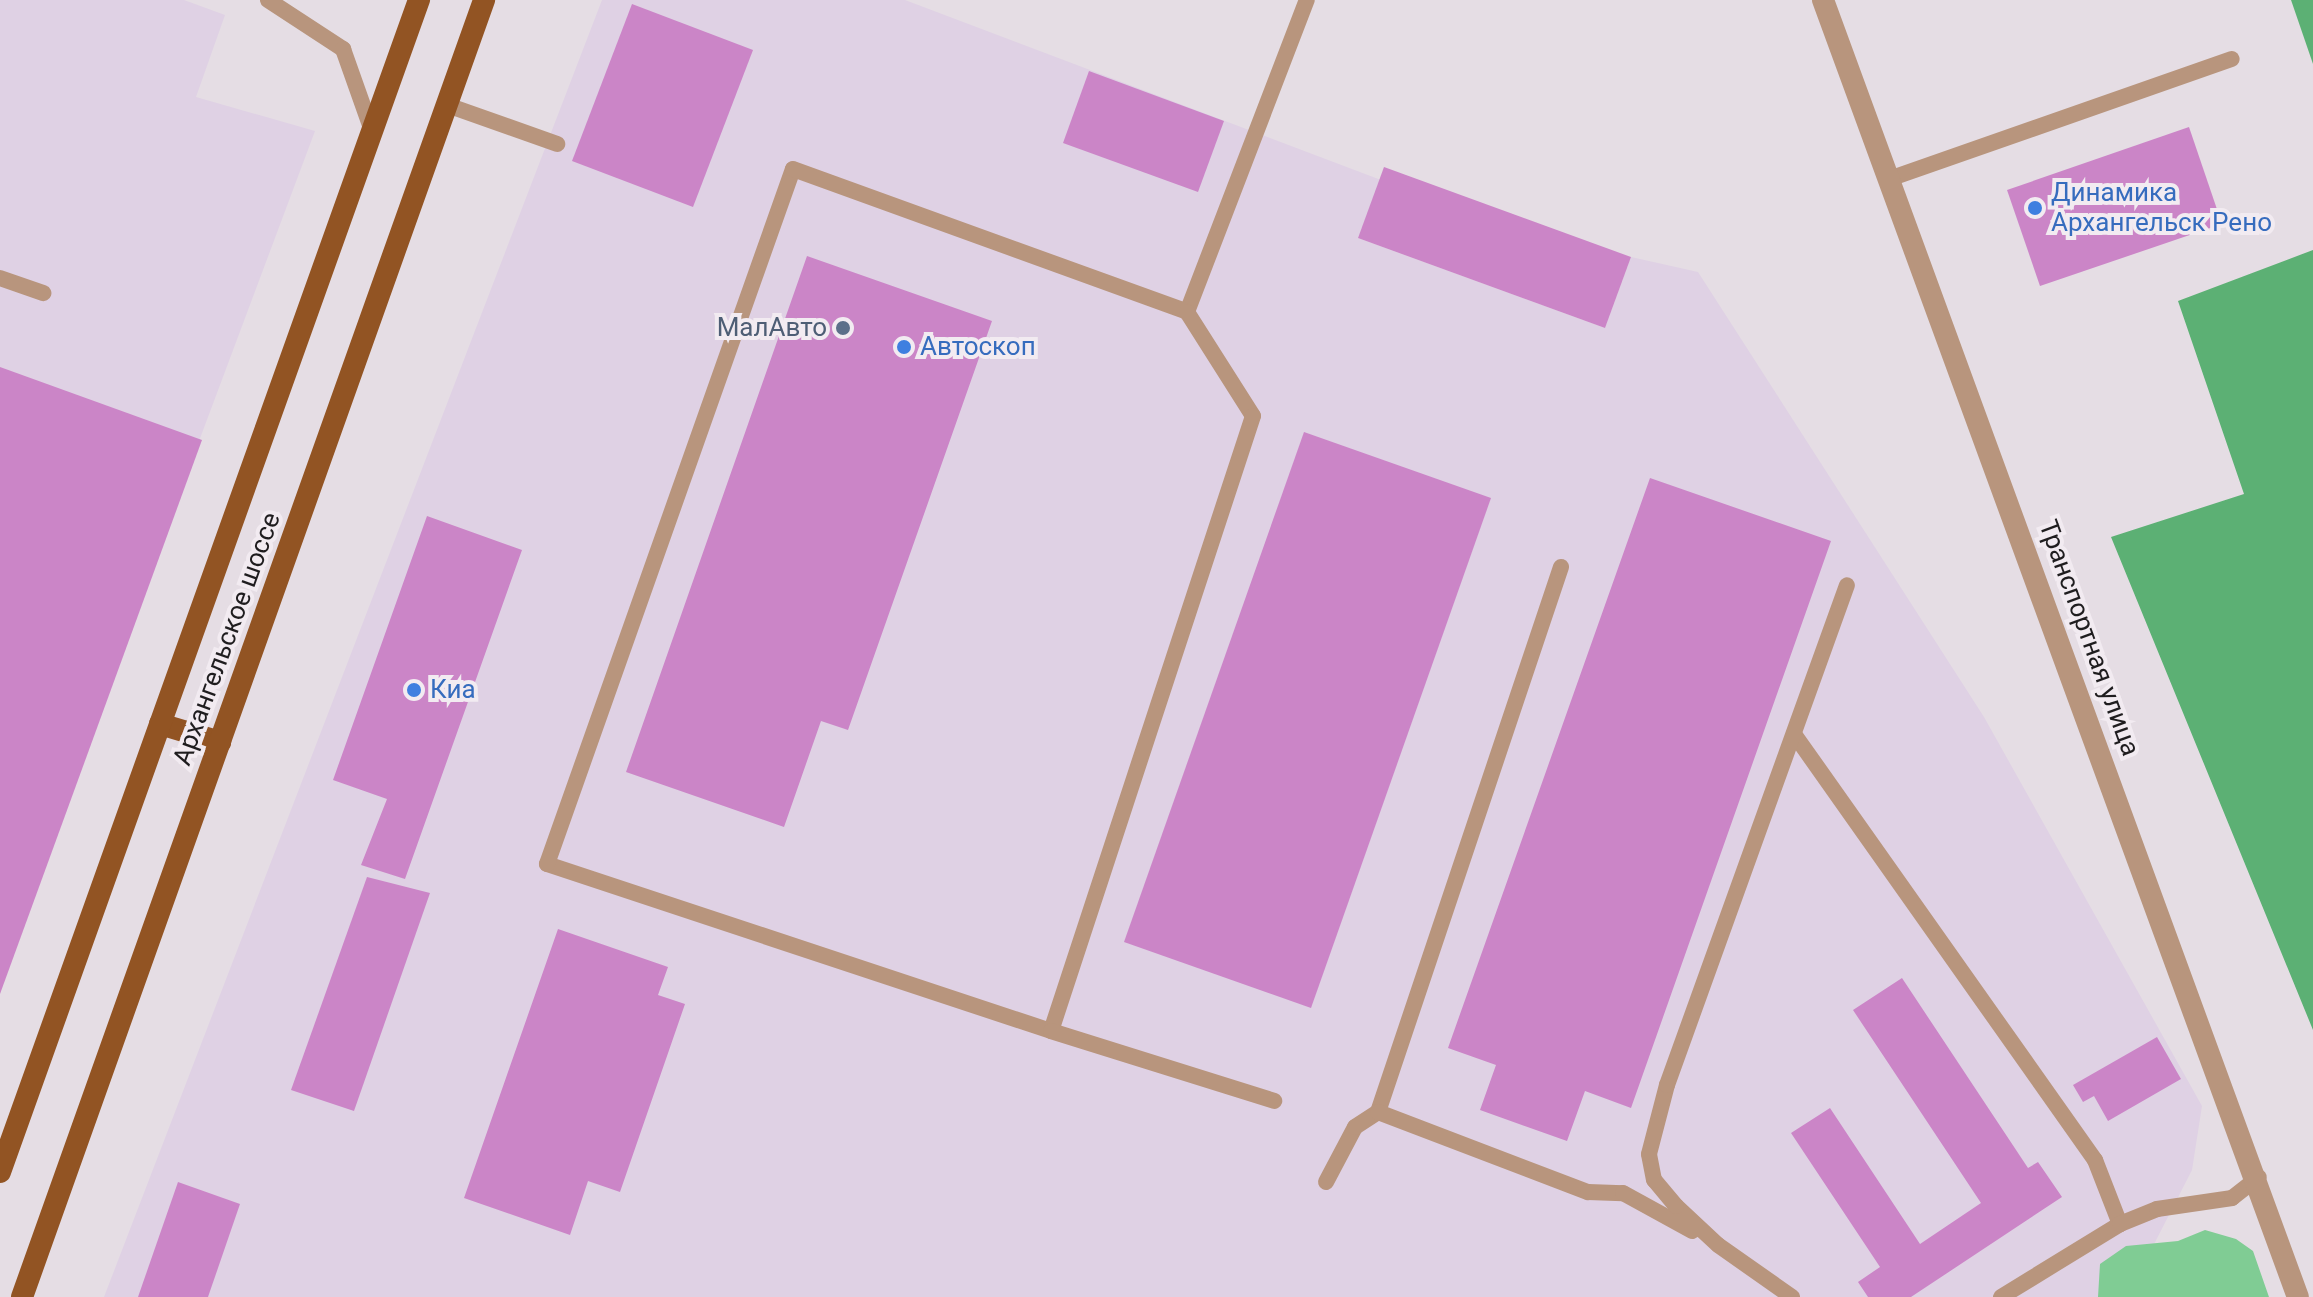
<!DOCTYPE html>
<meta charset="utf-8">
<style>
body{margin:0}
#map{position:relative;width:2313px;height:1297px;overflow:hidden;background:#e5dde4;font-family:Roboto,sans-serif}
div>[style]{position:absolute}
.industrial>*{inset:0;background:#dfd1e4}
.green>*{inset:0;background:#80cc94}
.forest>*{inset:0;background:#5cb074}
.building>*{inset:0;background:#cb85c7}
.service>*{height:16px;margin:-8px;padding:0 8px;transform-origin:8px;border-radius:8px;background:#b8957d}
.minor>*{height:22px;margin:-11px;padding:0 11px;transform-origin:11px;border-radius:11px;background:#b8957d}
.primary>*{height:22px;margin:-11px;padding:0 11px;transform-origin:11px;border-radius:11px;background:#925423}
.dots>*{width:22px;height:22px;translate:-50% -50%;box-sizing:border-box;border:4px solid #f2ebf1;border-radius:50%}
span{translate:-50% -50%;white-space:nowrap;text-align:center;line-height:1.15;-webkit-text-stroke:8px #f2ebf1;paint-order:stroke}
.shop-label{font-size:26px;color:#366cbe}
.left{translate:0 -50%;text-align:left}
.service-label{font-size:26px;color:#4e5e75}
.right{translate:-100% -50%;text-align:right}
.street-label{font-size:26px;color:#1f1d1f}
</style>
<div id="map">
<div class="industrial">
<div style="clip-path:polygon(0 0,184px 0,225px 15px,196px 97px,315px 131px,0 973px)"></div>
<div style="clip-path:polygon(602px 0,905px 0,1381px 180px,1358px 238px,1605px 328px,1631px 257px,1698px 272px,1984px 717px,2202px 1106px,2192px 1170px,2127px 1297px,104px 1297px)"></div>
</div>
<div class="green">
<div style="clip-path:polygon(2205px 1230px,2236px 1239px,2253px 1251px,2269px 1297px,2098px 1297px,2100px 1264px,2126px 1246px,2178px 1241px)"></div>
</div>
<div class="forest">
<div style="clip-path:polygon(2291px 0,2313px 0,2313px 64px)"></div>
<div style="clip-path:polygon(2313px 250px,2313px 1030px,2111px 537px,2244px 494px,2178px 301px)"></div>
</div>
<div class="building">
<div style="clip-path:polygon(632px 4px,753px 50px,693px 207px,572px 161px)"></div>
<div style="clip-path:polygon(1089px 71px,1224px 121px,1198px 192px,1063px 143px)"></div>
<div style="clip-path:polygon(2189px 127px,2222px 224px,2040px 286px,2007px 190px)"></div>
<div style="clip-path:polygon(1384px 167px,1631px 257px,1605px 328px,1358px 238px)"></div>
<div style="clip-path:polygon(807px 256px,992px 321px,848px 730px,821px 721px,784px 827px,626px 772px)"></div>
<div style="clip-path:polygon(0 367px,202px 440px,0 994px)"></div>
<div style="clip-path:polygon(1304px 432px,1491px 498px,1311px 1008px,1124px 942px)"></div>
<div style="clip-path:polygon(1650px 478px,1831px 541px,1631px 1108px,1585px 1091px,1567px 1141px,1480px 1110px,1496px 1065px,1448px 1048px)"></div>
<div style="clip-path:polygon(427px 516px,522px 550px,405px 879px,361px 865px,387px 799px,333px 780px)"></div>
<div style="clip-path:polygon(367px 877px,430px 893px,354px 1111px,291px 1090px)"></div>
<div style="clip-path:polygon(558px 929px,668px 967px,658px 995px,685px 1004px,620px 1192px,588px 1181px,570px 1235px,464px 1198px)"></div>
<div style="clip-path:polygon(1902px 978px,2028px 1168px,2038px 1162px,2062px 1197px,1911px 1297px,1868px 1297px,1858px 1282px,1880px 1267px,1791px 1133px,1830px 1108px,1920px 1244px,1981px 1203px,1853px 1010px)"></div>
<div style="clip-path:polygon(2157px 1037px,2181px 1079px,2108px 1121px,2094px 1096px,2083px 1102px,2073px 1085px)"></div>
<div style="clip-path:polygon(178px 1182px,240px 1204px,208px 1297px,138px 1297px)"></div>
</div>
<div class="service">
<div style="left:268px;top:0;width:90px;rotate:33.2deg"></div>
<div style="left:343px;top:49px;width:87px;rotate:70.5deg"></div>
<div style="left:447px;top:105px;width:117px;rotate:19.5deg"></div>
<div style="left:1889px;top:179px;width:363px;rotate:-19.3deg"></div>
<div style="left:0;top:278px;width:46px;rotate:19.2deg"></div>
<div style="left:1187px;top:312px;width:334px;rotate:-69deg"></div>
<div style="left:1794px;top:734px;width:522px;rotate:54.76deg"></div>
<div style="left:2095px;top:1160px;width:69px;rotate:68.7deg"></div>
<div style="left:1051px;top:1031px;width:531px;rotate:-161.67deg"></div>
<div style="left:547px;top:864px;width:737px;rotate:-70.51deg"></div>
<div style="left:793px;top:169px;width:419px;rotate:19.9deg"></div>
<div style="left:1187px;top:312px;width:123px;rotate:57.6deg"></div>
<div style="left:1253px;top:416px;width:647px;rotate:108.18deg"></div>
<div style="left:1051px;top:1031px;width:234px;rotate:17.4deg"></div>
<div style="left:1378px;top:1112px;width:575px;rotate:-71.44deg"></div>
<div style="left:1326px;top:1182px;width:62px;rotate:-62.2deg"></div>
<div style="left:1355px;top:1127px;width:27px;rotate:-33deg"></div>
<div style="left:1378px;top:1112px;width:225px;rotate:20.9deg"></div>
<div style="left:1588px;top:1192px;width:35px;rotate:2deg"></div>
<div style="left:1623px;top:1193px;width:79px;rotate:28.8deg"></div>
<div style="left:1792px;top:1297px;width:90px;rotate:-144.9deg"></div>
<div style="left:1718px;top:1245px;width:57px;rotate:-137.1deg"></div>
<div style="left:1676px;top:1206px;width:34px;rotate:-130deg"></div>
<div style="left:1654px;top:1180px;width:26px;rotate:-101deg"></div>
<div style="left:1649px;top:1154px;width:71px;rotate:-75.4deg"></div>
<div style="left:1667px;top:1085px;width:531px;rotate:-70.2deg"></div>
<div style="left:2001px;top:1297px;width:140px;rotate:-31.5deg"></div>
<div style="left:2120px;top:1224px;width:40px;rotate:-22deg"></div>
<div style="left:2157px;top:1209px;width:76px;rotate:-8.3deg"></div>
<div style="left:2232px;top:1198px;width:34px;rotate:-38deg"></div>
</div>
<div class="minor">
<div style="left:1823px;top:0;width:1381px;rotate:69.89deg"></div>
</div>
<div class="primary">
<div style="left:160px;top:724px;width:63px;rotate:16.7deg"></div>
<div style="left:0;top:1172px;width:1245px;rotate:-70.33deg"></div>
<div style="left:22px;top:1297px;width:1377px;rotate:-70.39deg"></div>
</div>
<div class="dots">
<div style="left:2035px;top:208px;background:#3f7fe0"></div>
<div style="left:843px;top:328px;background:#5c6f8a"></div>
<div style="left:904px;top:347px;background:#3f7fe0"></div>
<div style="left:414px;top:690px;background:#3f7fe0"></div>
</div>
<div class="shop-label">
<span class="left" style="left:2051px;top:208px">Динамика<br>Архангельск Рено</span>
<span class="left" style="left:920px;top:347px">Автоскоп</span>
<span class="left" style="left:430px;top:690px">Киа</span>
</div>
<div class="service-label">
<span class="right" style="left:827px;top:328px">МалАвто</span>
</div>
<div class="street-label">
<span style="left:2089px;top:638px;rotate:70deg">Транспортная улица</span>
<span style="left:227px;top:639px;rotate:-70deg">Архангельское шоссе</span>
</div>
</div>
